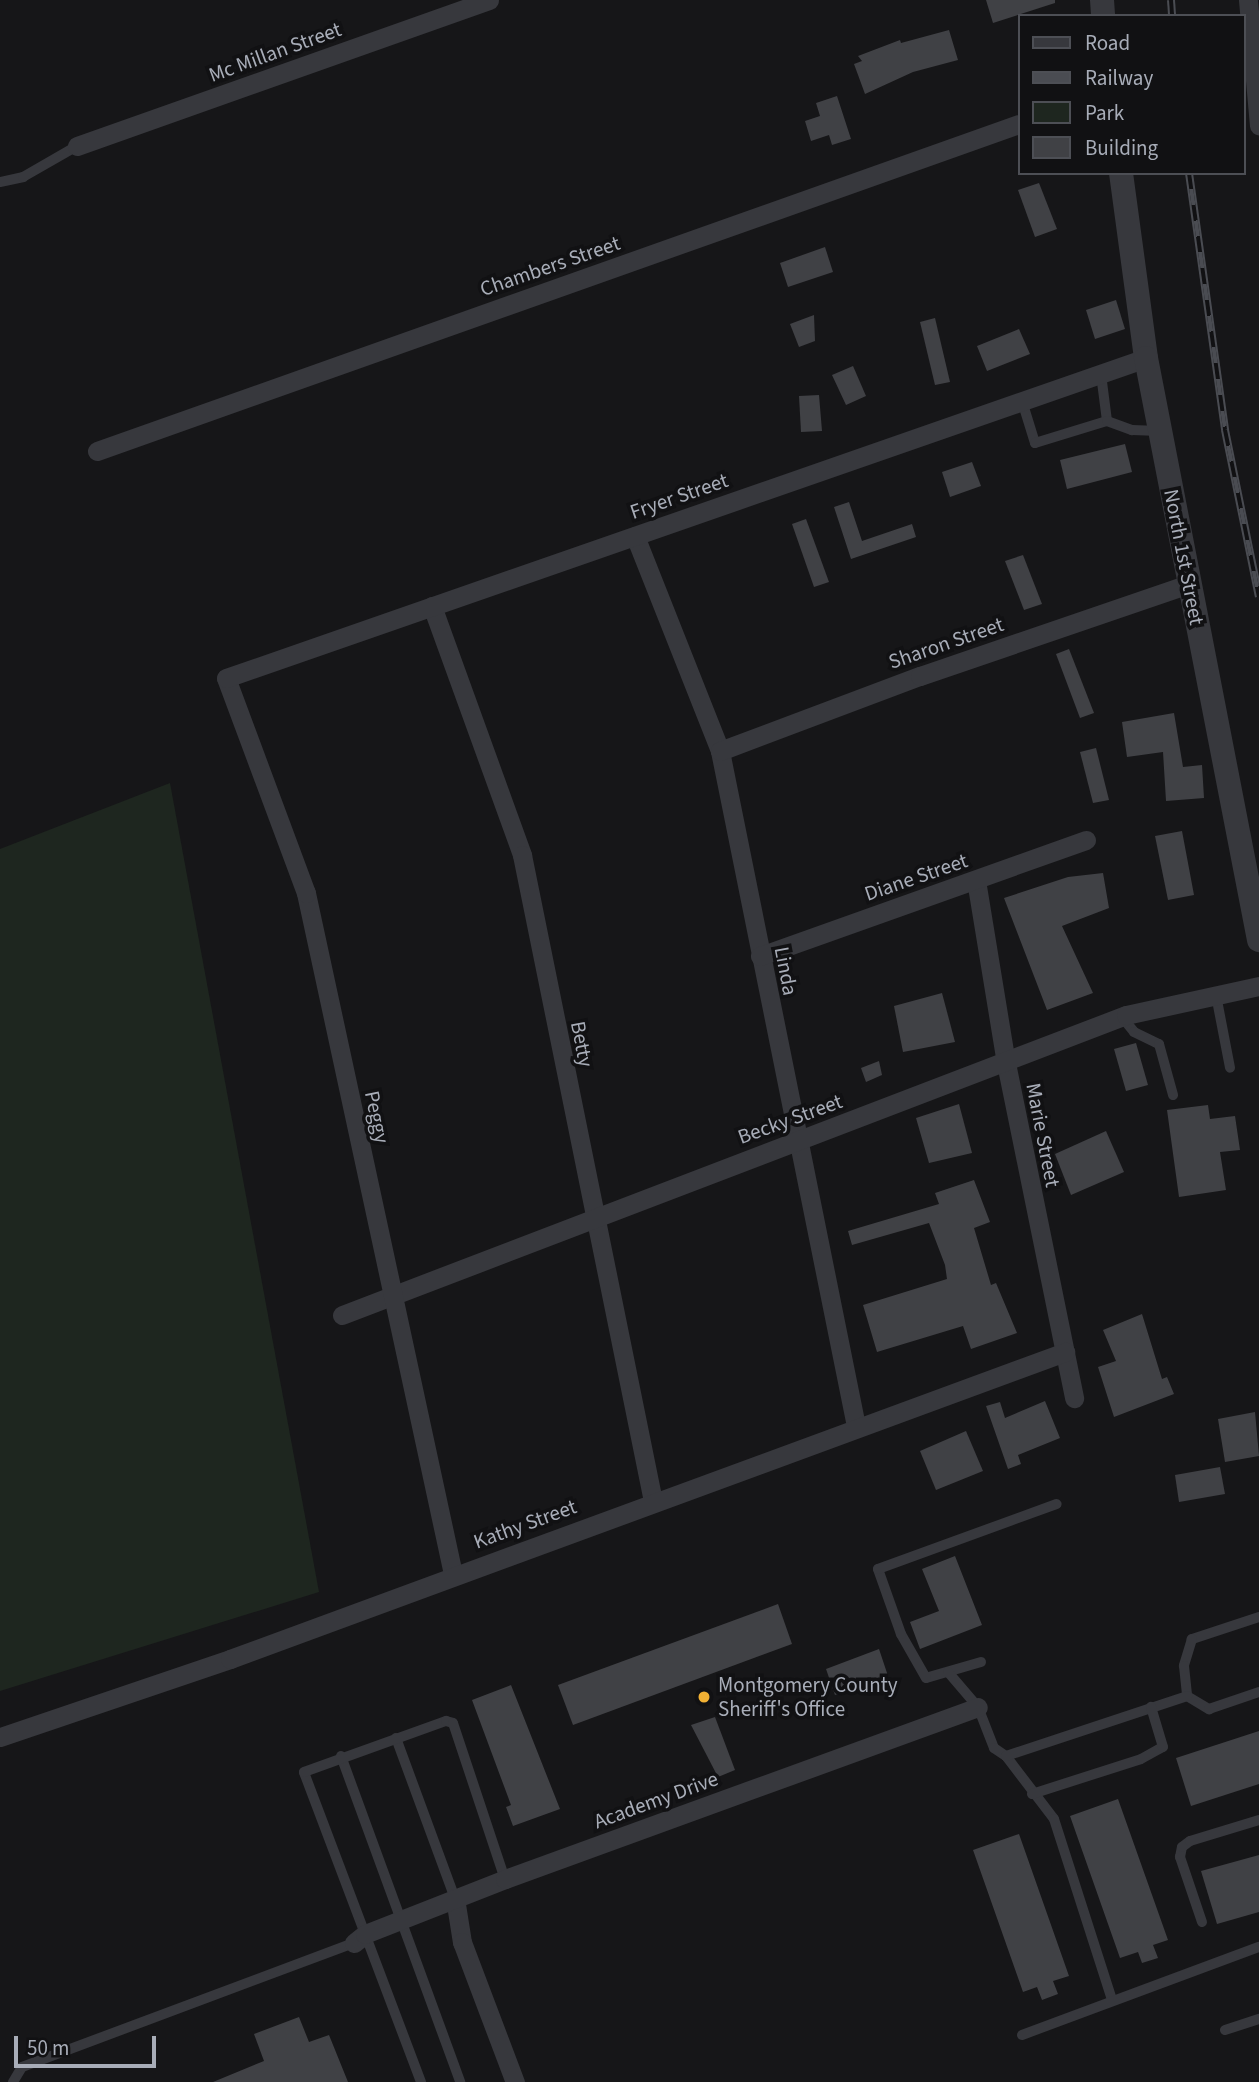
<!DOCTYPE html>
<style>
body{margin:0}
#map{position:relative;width:1259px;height:2082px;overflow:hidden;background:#161618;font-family:"Source Sans 3",sans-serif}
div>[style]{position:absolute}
.green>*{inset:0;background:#1e261f}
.building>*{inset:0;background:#404145}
.service>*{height:10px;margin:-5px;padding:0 5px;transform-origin:5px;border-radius:5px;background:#37383d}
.minor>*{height:19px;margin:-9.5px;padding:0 9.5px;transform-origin:9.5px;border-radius:9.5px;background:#37383d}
.tertiary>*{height:24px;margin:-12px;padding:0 12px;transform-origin:12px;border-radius:12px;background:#37383d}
.rail>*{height:8px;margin-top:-4px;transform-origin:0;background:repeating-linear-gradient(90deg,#111113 0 16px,#4a4c52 0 32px);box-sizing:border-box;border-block:2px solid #4a4c52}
.dots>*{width:19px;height:19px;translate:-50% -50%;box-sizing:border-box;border:4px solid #111113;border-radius:50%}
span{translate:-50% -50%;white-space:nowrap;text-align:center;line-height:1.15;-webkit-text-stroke:7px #111113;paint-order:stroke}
.street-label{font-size:21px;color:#a8adb8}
.poi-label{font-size:21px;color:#a8adb8}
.left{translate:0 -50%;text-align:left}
.legend{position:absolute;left:1018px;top:14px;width:228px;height:161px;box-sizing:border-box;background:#111113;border:2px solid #4d4f55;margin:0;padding:9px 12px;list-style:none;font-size:21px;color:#a8adb8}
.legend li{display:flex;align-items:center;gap:14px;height:35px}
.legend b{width:35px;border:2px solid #4d4f55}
.scale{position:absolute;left:14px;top:2036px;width:142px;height:32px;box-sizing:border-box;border:4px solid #a8adb8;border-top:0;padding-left:9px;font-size:21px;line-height:24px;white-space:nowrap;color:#a8adb8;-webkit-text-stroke:5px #111113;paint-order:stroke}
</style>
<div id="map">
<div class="green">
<div style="clip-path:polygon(170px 783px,319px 1592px,0 1691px,0 849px)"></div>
</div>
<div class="building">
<div style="clip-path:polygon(986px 0,1055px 0,1055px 3px,993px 23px)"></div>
<div style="clip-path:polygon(949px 30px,958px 60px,913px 72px,865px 94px,854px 64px,862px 61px,858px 56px,900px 40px,901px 43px)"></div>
<div style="clip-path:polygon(837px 96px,851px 139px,832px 145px,829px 135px,811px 141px,805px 121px,820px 116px,816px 103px)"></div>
<div style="clip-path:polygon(1039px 183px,1057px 229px,1035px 237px,1018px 190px)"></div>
<div style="clip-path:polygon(825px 247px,833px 272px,788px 287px,780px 263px)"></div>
<div style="clip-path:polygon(1116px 300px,1125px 329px,1095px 339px,1086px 310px)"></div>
<div style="clip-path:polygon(814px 315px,815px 341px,799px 347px,790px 324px)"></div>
<div style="clip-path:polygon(935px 318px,950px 382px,935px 385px,920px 322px)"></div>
<div style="clip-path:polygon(1019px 329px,1030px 354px,987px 371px,977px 346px)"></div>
<div style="clip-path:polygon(853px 366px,866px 396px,846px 405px,832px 375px)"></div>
<div style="clip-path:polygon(819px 395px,822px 431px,801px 432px,799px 396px)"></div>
<div style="clip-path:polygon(1125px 444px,1132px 472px,1067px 489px,1060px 460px)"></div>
<div style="clip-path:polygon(972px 462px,981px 486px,950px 497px,942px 472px)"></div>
<div style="clip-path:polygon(849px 502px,862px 541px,912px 524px,916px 537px,851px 559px,834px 507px)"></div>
<div style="clip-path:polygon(806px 519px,829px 582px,814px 587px,792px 524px)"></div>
<div style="clip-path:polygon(1023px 555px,1042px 604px,1024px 610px,1005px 561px)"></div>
<div style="clip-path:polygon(1069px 649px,1094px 713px,1080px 718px,1056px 654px)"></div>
<div style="clip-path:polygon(1174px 713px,1183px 767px,1202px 765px,1204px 798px,1166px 801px,1163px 752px,1127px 757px,1122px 722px)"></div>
<div style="clip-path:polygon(1096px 748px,1109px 800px,1093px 803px,1080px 752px)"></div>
<div style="clip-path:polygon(1182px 831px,1194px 895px,1168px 900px,1155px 836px)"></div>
<div style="clip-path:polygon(1103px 873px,1109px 908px,1062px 926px,1093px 993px,1047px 1010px,1004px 898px,1068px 877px)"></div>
<div style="clip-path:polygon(942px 993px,955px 1042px,903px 1052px,894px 1006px)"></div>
<div style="clip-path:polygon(1136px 1043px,1148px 1085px,1126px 1091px,1114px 1049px)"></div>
<div style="clip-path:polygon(879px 1061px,882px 1075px,866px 1082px,861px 1068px)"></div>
<div style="clip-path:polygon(959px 1104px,972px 1153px,929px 1163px,916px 1118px)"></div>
<div style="clip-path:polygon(1208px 1105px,1210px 1119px,1235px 1116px,1240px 1150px,1220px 1152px,1226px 1190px,1179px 1197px,1167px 1110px)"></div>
<div style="clip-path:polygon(1106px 1131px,1124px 1172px,1071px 1195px,1055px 1154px)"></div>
<div style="clip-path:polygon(974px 1180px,990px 1222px,974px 1228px,991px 1285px,996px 1283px,1017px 1333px,971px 1349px,963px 1326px,877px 1352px,863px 1305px,947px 1279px,945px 1265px,929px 1223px,852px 1245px,848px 1231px,939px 1204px,935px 1193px)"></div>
<div style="clip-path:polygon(1142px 1314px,1162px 1379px,1167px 1377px,1174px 1394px,1114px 1417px,1098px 1367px,1116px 1361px,1103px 1330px)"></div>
<div style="clip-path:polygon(1045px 1401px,1060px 1438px,1018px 1455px,1021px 1464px,1008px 1469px,986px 1406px,1000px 1402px,1005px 1418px)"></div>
<div style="clip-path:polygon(1255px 1412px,1259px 1456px,1225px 1462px,1218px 1419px)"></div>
<div style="clip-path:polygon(966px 1431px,983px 1471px,936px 1490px,920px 1451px)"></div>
<div style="clip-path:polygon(1220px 1467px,1225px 1494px,1179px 1502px,1175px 1475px)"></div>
<div style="clip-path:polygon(955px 1556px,982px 1625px,920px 1649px,910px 1622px,939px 1611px,922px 1569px)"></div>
<div style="clip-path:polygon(778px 1604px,792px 1644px,573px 1725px,558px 1685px)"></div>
<div style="clip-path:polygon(879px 1649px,888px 1676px,835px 1695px,826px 1669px)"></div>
<div style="clip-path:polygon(511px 1685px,560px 1809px,513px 1826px,506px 1807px,511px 1805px,472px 1700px)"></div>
<div style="clip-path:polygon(715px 1717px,735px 1770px,718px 1777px,691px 1725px)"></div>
<div style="clip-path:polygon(1259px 1731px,1259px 1784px,1191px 1806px,1176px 1758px)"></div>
<div style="clip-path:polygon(1118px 1799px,1168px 1940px,1153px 1945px,1158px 1958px,1142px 1963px,1138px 1952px,1120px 1958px,1070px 1816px)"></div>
<div style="clip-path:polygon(1019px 1834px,1069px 1976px,1053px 1981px,1058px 1994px,1042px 2000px,1037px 1987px,1023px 1992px,973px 1850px)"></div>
<div style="clip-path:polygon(1259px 1855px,1259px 1912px,1217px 1924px,1201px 1871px)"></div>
<div style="clip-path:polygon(299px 2017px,309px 2042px,329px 2035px,348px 2082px,213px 2082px,264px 2061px,254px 2034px)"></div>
</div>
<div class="service">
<div style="left:0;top:182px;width:24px;rotate:-12deg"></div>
<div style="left:23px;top:177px;width:62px;rotate:-29.9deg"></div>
<div style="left:1101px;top:374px;width:47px;rotate:82.7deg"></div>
<div style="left:1022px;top:401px;width:44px;rotate:72.8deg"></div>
<div style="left:1035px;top:443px;width:75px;rotate:-17deg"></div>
<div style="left:1107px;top:421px;width:27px;rotate:20deg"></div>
<div style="left:1132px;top:430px;width:28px;rotate:2deg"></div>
<div style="left:1216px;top:995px;width:74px;rotate:79.1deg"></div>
<div style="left:1122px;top:1017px;width:19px;rotate:51deg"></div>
<div style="left:1134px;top:1032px;width:28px;rotate:26deg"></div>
<div style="left:1159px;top:1044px;width:53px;rotate:74.6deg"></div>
<div style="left:1259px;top:1617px;width:71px;rotate:161.8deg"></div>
<div style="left:1192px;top:1639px;width:28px;rotate:107deg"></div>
<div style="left:1184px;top:1666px;width:30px;rotate:84deg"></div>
<div style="left:1187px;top:1696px;width:26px;rotate:31deg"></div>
<div style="left:1209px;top:1709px;width:53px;rotate:-18.8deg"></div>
<div style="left:981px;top:1662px;width:57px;rotate:163.8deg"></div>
<div style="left:926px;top:1678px;width:51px;rotate:-119.6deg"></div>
<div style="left:901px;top:1634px;width:69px;rotate:-109.5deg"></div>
<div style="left:878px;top:1569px;width:190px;rotate:-20deg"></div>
<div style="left:948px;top:1672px;width:46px;rotate:49.4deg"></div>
<div style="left:978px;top:1707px;width:44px;rotate:68.7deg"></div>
<div style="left:994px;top:1748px;width:14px;rotate:34deg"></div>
<div style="left:1006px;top:1756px;width:79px;rotate:52.7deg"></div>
<div style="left:1054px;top:1819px;width:190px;rotate:72.2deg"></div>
<div style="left:396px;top:1738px;width:171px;rotate:69.8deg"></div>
<div style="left:341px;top:1756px;width:347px;rotate:69.9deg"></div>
<div style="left:1006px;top:1756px;width:191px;rotate:-18.3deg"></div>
<div style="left:1032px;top:1794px;width:114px;rotate:-17.8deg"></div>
<div style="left:1141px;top:1759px;width:25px;rotate:-29deg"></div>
<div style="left:1163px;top:1747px;width:42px;rotate:-106.7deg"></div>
<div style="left:1202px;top:1922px;width:69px;rotate:-108.7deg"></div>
<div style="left:1180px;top:1857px;width:10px;rotate:-79deg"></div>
<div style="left:1182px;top:1847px;width:10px;rotate:-37deg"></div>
<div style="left:1190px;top:1841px;width:72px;rotate:-16.9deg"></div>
<div style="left:1225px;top:2030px;width:36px;rotate:-18deg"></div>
<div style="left:1022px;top:2035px;width:253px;rotate:-20.4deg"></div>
<div style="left:13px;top:2082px;width:17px;rotate:-59deg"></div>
<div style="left:22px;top:2067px;width:354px;rotate:-20.5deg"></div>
<div style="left:421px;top:2082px;width:331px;rotate:-110.7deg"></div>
<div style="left:304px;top:1772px;width:151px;rotate:-19.8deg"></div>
<div style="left:446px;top:1721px;width:7px;rotate:16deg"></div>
<div style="left:453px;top:1723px;width:164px;rotate:71.6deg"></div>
</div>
<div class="minor">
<div style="left:1248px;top:0;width:126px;rotate:85deg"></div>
<div style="left:77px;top:146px;width:437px;rotate:-19.5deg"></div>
<div style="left:97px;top:451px;width:978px;rotate:-19.53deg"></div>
<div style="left:635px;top:536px;width:231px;rotate:68.4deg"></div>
<div style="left:720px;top:751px;width:689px;rotate:78.61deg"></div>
<div style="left:432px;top:606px;width:265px;rotate:70.1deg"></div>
<div style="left:522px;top:855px;width:659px;rotate:78.54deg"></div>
<div style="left:720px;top:751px;width:214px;rotate:-20.6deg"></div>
<div style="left:920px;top:676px;width:284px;rotate:-18.9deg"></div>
<div style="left:976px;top:880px;width:185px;rotate:80.7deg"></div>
<div style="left:1006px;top:1063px;width:342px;rotate:78.5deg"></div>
<div style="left:760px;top:956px;width:346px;rotate:-19.6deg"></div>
<div style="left:342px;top:1315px;width:839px;rotate:-20.94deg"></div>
<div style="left:1126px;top:1015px;width:136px;rotate:-12.3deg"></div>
<div style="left:453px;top:1574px;width:697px;rotate:-102.18deg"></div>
<div style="left:306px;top:893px;width:229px;rotate:-110.4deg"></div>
<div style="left:226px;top:678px;width:974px;rotate:-19.18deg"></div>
<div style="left:0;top:1737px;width:243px;rotate:-18.7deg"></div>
<div style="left:230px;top:1659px;width:890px;rotate:-20.19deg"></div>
<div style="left:455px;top:1898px;width:45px;rotate:81deg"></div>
<div style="left:462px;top:1942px;width:150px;rotate:69.3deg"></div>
<div style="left:354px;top:1943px;width:14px;rotate:-39deg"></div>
<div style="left:365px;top:1934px;width:150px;rotate:-21.4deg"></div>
<div style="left:505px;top:1879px;width:503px;rotate:-19.98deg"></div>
</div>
<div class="tertiary">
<div style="left:1102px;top:0;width:16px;rotate:86deg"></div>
<div style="left:1121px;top:173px;width:187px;rotate:82.3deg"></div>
<div style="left:1146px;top:358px;width:593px;rotate:79.01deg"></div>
</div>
<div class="rail">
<div style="left:1171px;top:0;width:16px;rotate:86deg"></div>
<div style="left:1189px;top:173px;width:260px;rotate:82deg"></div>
<div style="left:1225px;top:430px;width:170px;rotate:78.5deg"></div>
</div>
<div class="dots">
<div style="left:704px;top:1697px;background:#f2b134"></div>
</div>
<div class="street-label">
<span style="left:275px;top:52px;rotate:-20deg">Mc Millan Street</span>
<span style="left:550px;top:266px;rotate:-19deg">Chambers Street</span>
<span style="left:679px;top:496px;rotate:-19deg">Fryer Street</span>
<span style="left:1184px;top:557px;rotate:79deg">North 1st Street</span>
<span style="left:946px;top:643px;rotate:-19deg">Sharon Street</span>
<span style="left:916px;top:877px;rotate:-19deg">Diane Street</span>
<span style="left:786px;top:971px;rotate:79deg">Linda</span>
<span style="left:582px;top:1044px;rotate:79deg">Betty</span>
<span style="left:377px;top:1117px;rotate:78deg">Peggy</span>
<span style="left:790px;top:1119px;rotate:-20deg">Becky Street</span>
<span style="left:1043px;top:1135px;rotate:79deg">Marie Street</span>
<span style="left:525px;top:1524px;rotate:-20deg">Kathy Street</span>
<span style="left:656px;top:1800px;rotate:-20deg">Academy Drive</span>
</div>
<div class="poi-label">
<span class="left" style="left:718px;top:1697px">Montgomery County<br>Sheriff's Office</span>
</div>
<ul class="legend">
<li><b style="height:9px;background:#37383d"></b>Road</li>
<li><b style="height:9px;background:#4a4c52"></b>Railway</li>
<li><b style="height:19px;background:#1e261f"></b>Park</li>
<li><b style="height:19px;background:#404145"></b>Building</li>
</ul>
<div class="scale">50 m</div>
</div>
